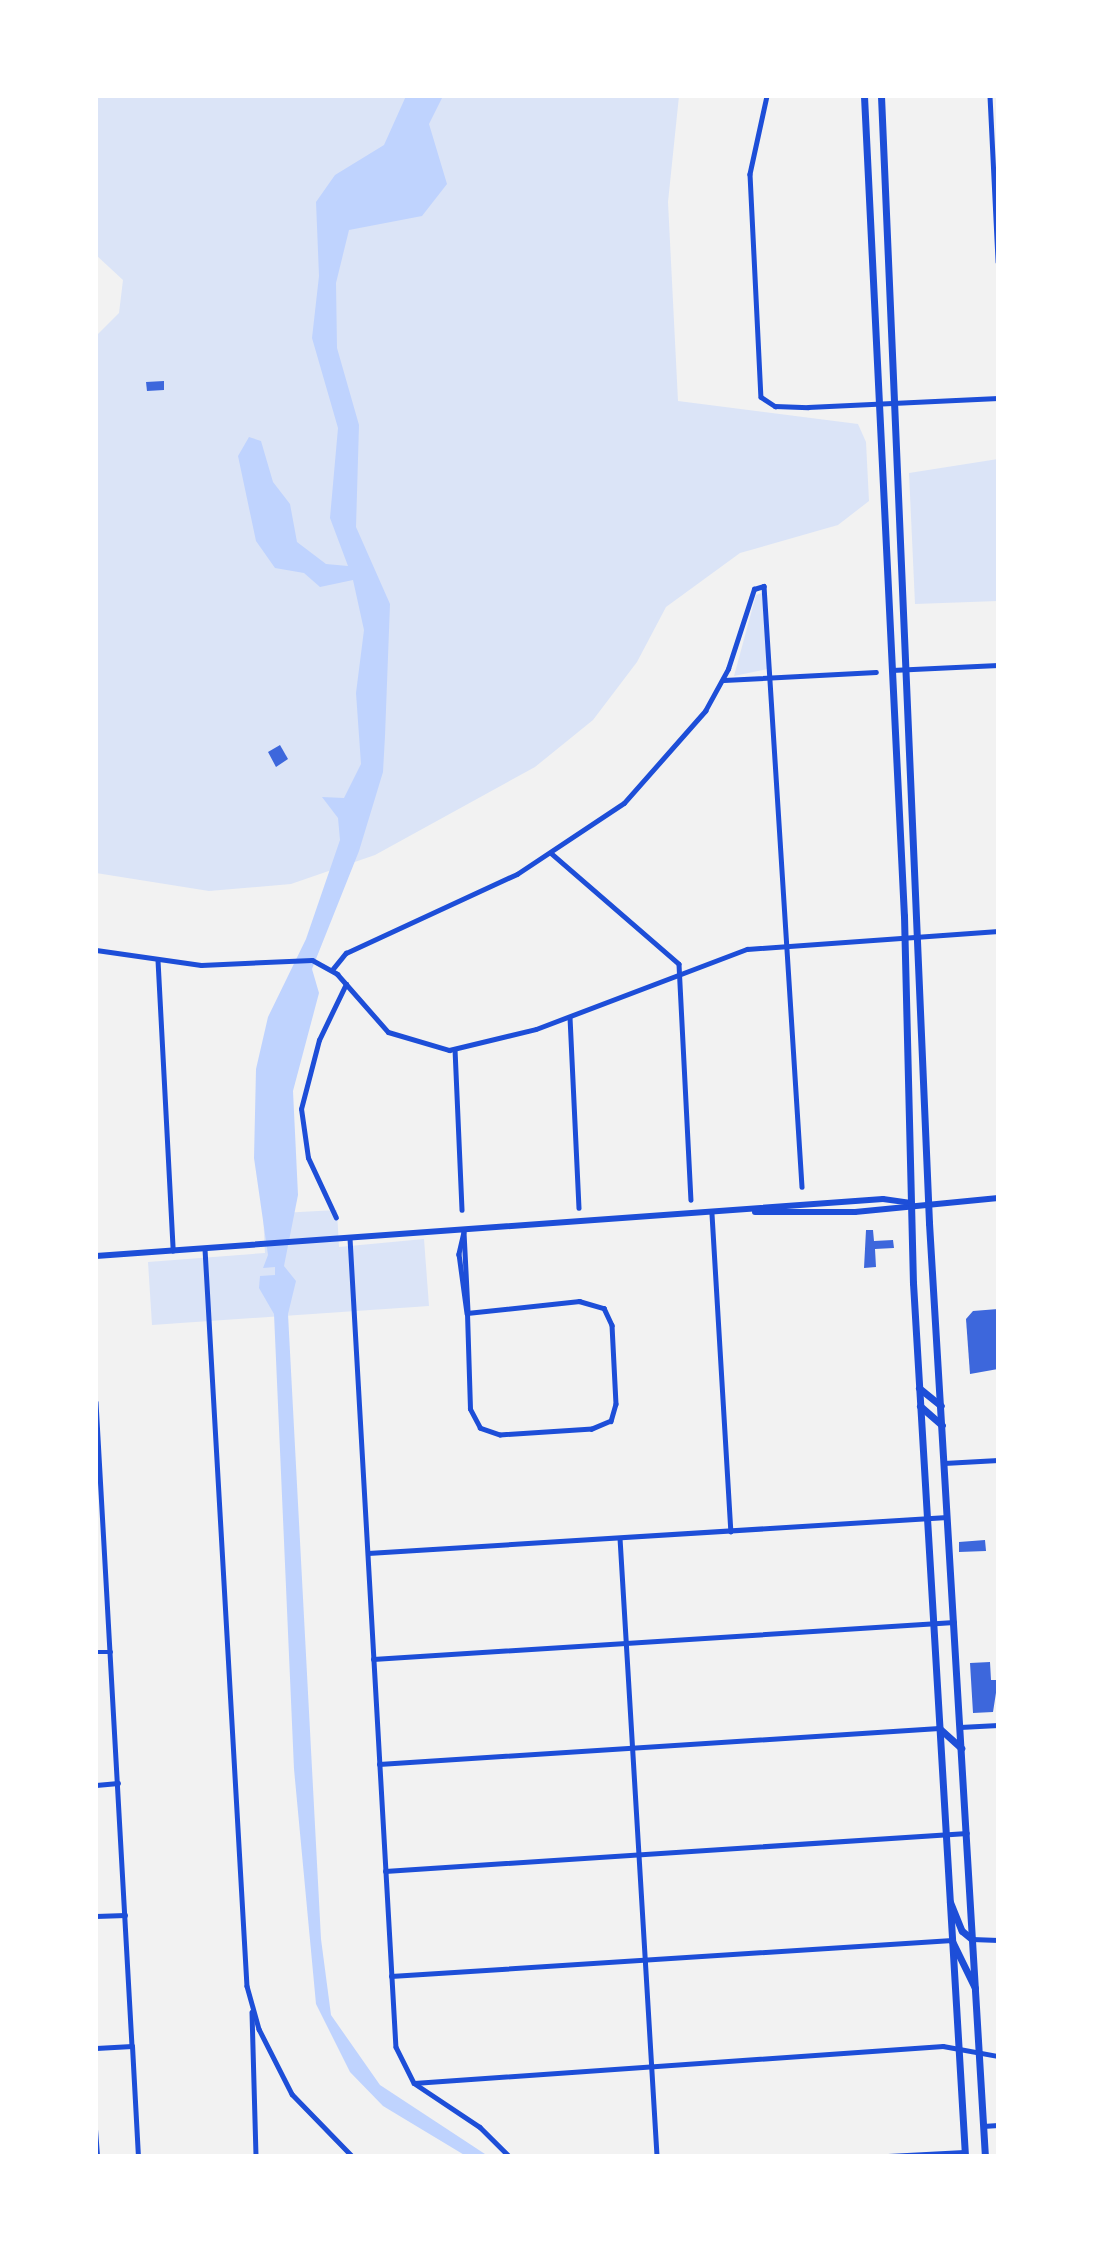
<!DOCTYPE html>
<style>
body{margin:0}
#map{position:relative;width:1094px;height:2252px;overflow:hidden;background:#f2f2f2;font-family:"Asap Condensed",sans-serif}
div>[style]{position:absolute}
.green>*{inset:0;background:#dbe4f7}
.water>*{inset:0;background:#bfd3fe}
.building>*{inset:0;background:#3d67dc}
.service>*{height:2px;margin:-1px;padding:0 1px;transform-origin:1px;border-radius:1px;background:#1d4ed8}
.minor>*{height:4.5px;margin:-2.25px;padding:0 2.25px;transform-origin:2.25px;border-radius:2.25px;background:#1d4ed8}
.tertiary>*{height:5px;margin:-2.5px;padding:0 2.5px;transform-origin:2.5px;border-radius:2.5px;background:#1d4ed8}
.secondary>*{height:6px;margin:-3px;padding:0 3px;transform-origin:3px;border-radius:3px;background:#1d4ed8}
.primary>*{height:7px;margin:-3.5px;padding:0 3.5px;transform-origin:3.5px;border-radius:3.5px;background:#1d4ed8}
span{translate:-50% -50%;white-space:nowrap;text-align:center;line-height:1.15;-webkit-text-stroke:7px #fff;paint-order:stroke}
.frame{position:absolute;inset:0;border:98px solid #fff;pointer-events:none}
</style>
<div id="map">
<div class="green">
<div style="clip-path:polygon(96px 96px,679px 96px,668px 202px,678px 401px,858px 424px,866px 442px,869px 501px,838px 525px,740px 553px,666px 607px,637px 662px,593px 720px,535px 767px,375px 855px,291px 884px,209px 891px,96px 873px,96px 336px,119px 313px,123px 280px,96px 255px)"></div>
<div style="clip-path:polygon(998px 459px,998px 601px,915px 604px,909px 473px)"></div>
<div style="clip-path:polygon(762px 593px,768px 669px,734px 676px,756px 595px)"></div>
<div style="clip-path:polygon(337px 1210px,339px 1247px,424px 1239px,429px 1306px,152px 1325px,148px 1262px,265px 1253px,263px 1214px)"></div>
</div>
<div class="water">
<div style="clip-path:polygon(406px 96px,443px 96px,429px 124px,447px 184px,422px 216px,349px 230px,336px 283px,337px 348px,359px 425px,356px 527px,390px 604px,385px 736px,383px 772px,359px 851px,312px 969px,319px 993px,293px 1091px,298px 1195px,284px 1266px,296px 1281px,288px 1314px,321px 1939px,331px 2015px,380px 2085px,488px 2156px,466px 2156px,383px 2106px,350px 2072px,316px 2004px,294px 1769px,274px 1314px,259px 1288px,260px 1276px,275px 1275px,275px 1267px,263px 1268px,268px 1255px,254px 1158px,256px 1069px,268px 1017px,306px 939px,340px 840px,338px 818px,322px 797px,344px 798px,361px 764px,356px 693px,364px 630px,353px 580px,320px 587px,304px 573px,275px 568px,256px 541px,238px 456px,249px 437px,261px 441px,273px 482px,290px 504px,297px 542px,326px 564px,348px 566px,330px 518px,338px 428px,312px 338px,319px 276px,316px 202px,335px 175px,384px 145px)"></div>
</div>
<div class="building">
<div style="clip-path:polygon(164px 381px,164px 390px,147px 391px,146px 382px)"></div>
<div style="clip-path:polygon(280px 745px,288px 759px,276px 767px,268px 752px)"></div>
<div style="clip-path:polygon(866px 1230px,873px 1230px,874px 1241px,893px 1240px,894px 1248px,875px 1249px,876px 1267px,864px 1268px)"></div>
<div style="clip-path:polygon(998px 1309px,998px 1369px,970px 1374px,966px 1319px,973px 1311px)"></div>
<div style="clip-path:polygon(985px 1540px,986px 1551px,959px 1552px,959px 1542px)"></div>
<div style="clip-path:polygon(990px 1662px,991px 1680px,998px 1680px,993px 1712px,973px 1713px,970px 1663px)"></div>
</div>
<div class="service">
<div style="left:96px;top:2116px;width:40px;rotate:85.7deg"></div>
</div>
<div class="minor">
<div style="left:767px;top:96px;width:80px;rotate:102.3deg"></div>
<div style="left:750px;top:174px;width:223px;rotate:87.2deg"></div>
<div style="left:761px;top:397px;width:17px;rotate:33deg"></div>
<div style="left:775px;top:406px;width:33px;rotate:2deg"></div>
<div style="left:808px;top:407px;width:190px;rotate:-2.7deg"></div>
<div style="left:990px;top:96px;width:166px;rotate:87.2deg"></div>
<div style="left:892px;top:670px;width:106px;rotate:-2.7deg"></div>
<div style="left:724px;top:680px;width:152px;rotate:-3deg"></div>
<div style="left:551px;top:853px;width:169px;rotate:40.9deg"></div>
<div style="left:679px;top:964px;width:236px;rotate:87.1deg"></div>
<div style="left:158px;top:960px;width:291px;rotate:87deg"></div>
<div style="left:332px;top:970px;width:22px;rotate:-51deg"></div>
<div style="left:346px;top:953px;width:188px;rotate:-24.8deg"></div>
<div style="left:517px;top:874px;width:128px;rotate:-33.6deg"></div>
<div style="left:624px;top:803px;width:123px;rotate:-48.6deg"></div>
<div style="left:705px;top:711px;width:48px;rotate:-61.3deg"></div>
<div style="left:728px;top:669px;width:84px;rotate:-72deg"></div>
<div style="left:754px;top:589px;width:10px;rotate:-17deg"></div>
<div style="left:764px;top:586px;width:602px;rotate:86.38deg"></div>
<div style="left:570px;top:1017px;width:191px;rotate:87.3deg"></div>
<div style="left:455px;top:1049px;width:161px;rotate:87.5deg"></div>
<div style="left:712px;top:1214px;width:318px;rotate:86.6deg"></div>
<div style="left:336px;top:1218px;width:66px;rotate:-115deg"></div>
<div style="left:308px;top:1158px;width:49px;rotate:-98.1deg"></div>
<div style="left:301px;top:1109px;width:71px;rotate:-75.4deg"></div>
<div style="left:319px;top:1040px;width:62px;rotate:-64.3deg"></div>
<div style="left:464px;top:1232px;width:23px;rotate:103deg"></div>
<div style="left:459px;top:1254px;width:60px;rotate:82.3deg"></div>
<div style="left:464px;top:1232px;width:78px;rotate:87.1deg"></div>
<div style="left:350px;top:1238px;width:810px;rotate:86.75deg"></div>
<div style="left:396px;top:2047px;width:40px;rotate:63.4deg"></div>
<div style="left:414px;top:2083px;width:79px;rotate:33.7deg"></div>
<div style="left:480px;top:2127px;width:41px;rotate:45deg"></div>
<div style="left:205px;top:1249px;width:738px;rotate:86.74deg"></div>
<div style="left:247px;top:1986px;width:45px;rotate:74.4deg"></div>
<div style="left:259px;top:2029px;width:73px;rotate:63.1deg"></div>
<div style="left:292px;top:2094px;width:86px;rotate:45.9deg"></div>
<div style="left:579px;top:1301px;width:26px;rotate:16deg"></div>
<div style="left:604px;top:1308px;width:19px;rotate:65deg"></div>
<div style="left:612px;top:1325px;width:79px;rotate:87.1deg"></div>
<div style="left:616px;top:1404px;width:18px;rotate:106deg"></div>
<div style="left:611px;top:1421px;width:21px;rotate:157deg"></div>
<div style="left:592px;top:1429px;width:92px;rotate:176.3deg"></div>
<div style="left:500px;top:1435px;width:21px;rotate:-161deg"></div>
<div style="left:480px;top:1428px;width:21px;rotate:-118deg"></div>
<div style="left:470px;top:1409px;width:96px;rotate:-91.8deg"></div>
<div style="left:467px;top:1313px;width:113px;rotate:-6.1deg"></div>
<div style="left:96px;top:1402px;width:645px;rotate:86.8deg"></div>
<div style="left:944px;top:1463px;width:54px;rotate:-3.2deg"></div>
<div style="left:620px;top:1538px;width:619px;rotate:86.57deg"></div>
<div style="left:368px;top:1553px;width:580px;rotate:-3.56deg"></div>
<div style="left:96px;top:1652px;width:15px"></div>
<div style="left:373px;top:1659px;width:582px;rotate:-3.64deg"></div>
<div style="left:960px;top:1727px;width:38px;rotate:-3deg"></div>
<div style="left:379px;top:1764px;width:561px;rotate:-3.68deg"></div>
<div style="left:96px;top:1785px;width:22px;rotate:-5deg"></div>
<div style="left:385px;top:1871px;width:583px;rotate:-3.74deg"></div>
<div style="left:96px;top:1916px;width:29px;rotate:-2deg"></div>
<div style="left:972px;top:1939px;width:26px;rotate:2deg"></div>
<div style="left:391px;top:1976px;width:562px;rotate:-3.67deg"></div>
<div style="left:252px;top:2012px;width:144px;rotate:88.4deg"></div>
<div style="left:414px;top:2083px;width:530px;rotate:-4deg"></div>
<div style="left:943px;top:2046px;width:56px;rotate:10.3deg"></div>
<div style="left:983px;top:2126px;width:15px;rotate:-4deg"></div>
<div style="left:888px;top:2156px;width:76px;rotate:-3deg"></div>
</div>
<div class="tertiary">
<div style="left:96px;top:950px;width:106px;rotate:8.1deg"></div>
<div style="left:201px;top:965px;width:111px;rotate:-2.6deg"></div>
<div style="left:312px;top:960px;width:29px;rotate:29deg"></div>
<div style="left:337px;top:974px;width:77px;rotate:48.7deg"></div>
<div style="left:388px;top:1032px;width:64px;rotate:16.4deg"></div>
<div style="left:449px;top:1050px;width:89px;rotate:-13.6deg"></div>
<div style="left:536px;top:1029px;width:226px;rotate:-20.8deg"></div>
<div style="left:747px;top:949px;width:252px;rotate:-4.1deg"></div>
<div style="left:96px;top:2048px;width:36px;rotate:-3deg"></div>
<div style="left:132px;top:2046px;width:110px;rotate:86.9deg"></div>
</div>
<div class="secondary">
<div style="left:755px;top:1212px;width:100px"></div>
<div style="left:855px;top:1212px;width:144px;rotate:-5.6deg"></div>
<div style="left:96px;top:1256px;width:789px;rotate:-4.14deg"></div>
<div style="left:883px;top:1199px;width:28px;rotate:8deg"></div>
</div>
<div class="primary">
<div style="left:864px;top:96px;width:821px;rotate:87.21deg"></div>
<div style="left:904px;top:916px;width:367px;rotate:88.6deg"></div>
<div style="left:913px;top:1283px;width:875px;rotate:86.59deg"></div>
<div style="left:881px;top:96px;width:1128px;rotate:87.56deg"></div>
<div style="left:929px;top:1223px;width:935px;rotate:86.57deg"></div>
<div style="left:919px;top:1388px;width:28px;rotate:39deg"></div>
<div style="left:920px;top:1406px;width:29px;rotate:41deg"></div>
<div style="left:939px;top:1728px;width:30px;rotate:42deg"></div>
<div style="left:950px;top:1902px;width:31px;rotate:68deg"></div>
<div style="left:962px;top:1931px;width:13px;rotate:39deg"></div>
<div style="left:952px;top:1941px;width:52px;rotate:63.9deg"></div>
</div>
<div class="frame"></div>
</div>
